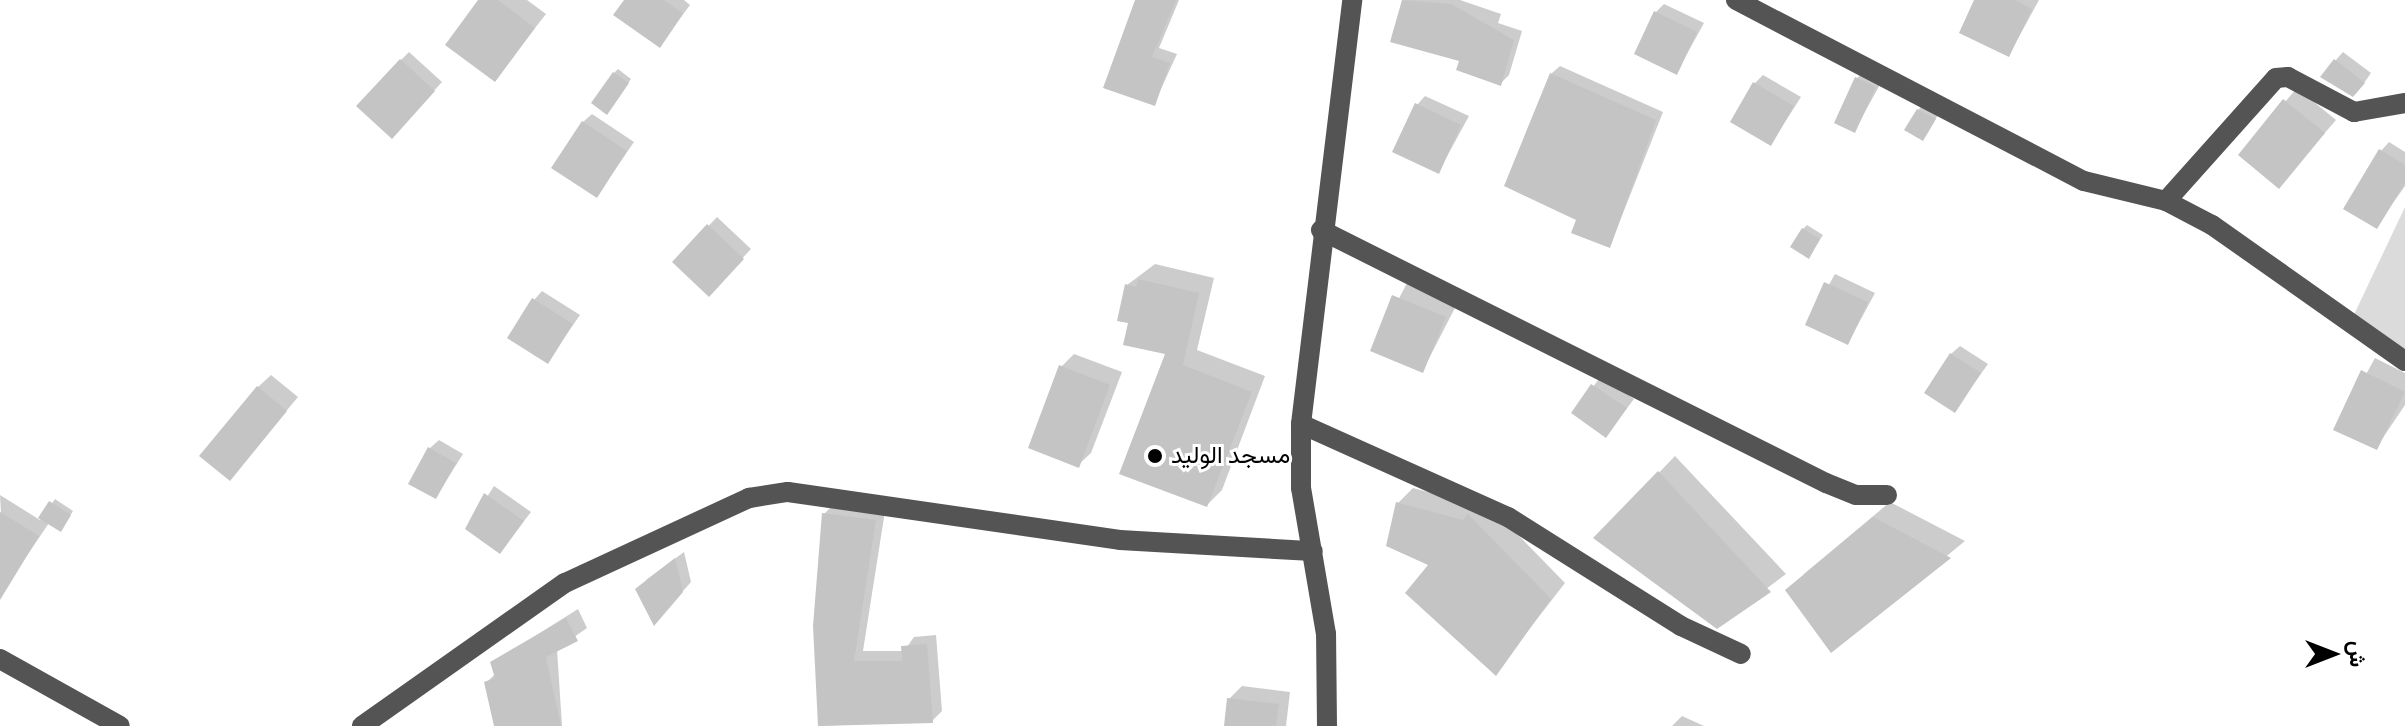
<!DOCTYPE html>
<meta charset="utf-8">
<style>
body{margin:0}
#map{position:relative;width:2405px;height:726px;overflow:hidden;background:#fff;font-family:"Roboto Condensed",Vazirmatn,sans-serif}
div>[style]{position:absolute}
.green>*{inset:0;background:#dbdbdb}
.shadow>*{inset:0;background:#0003}
.building>*{inset:0;background:#c4c4c4}
.minor>*{height:20px;margin:-10px;padding:0 10px;transform-origin:10px;border-radius:10px;background:#545454}
.dots>*{width:22px;height:22px;translate:-50% -50%;box-sizing:border-box;border:4px solid #fff;border-radius:50%}
span{translate:-50% -50%;white-space:nowrap;text-align:center;line-height:1.15;-webkit-text-stroke:6px #fff;paint-order:stroke}
.poi-label{font-size:24px;color:#000}
.left{translate:0 -50%;text-align:left}
.north{position:absolute;left:2293px;top:614px;width:80px;height:80px;-webkit-text-stroke:6px #fff;paint-order:stroke;rotate:90deg;font-size:22px;font-weight:700;line-height:32px;text-align:center;color:#000}
.north::after{content:'';display:block;margin:auto;width:28px;height:36px;background:#000;clip-path:polygon(50% 0,100% 100%,50% 72%,0 100%)}
</style>
<div id="map">
<div class="green">
<div style="clip-path:polygon(2405px 207px,2405px 358px,2350px 323px)"></div>
</div>
<div class="shadow">
<div style="clip-path:polygon(481px 0,527px 0,546px 14px,495px 79px)"></div>
<div style="clip-path:polygon(626px 0,684px 0,690px 5px,660px 45px)"></div>
<div style="clip-path:polygon(1137px 0,1179px 0,1159px 48px,1177px 54px,1154px 104px)"></div>
<div style="clip-path:polygon(1404px 0,1460px 0,1501px 14px,1498px 23px,1522px 31px,1509px 75px,1501px 83px,1461px 60px,1393px 41px)"></div>
<div style="clip-path:polygon(1977px 0,2039px 0,2009px 55px)"></div>
<div style="clip-path:polygon(1664px 4px,1704px 23px,1677px 72px,1656px 12px)"></div>
<div style="clip-path:polygon(409px 52px,442px 82px,400px 128px,401px 60px)"></div>
<div style="clip-path:polygon(2343px 52px,2371px 73px,2362px 86px,2335px 61px)"></div>
<div style="clip-path:polygon(1560px 66px,1663px 112px,1610px 246px,1578px 219px,1551px 74px)"></div>
<div style="clip-path:polygon(618px 69px,631px 79px,611px 109px,614px 73px)"></div>
<div style="clip-path:polygon(1866px 70px,1883px 79px,1855px 130px,1857px 78px)"></div>
<div style="clip-path:polygon(1763px 75px,1801px 97px,1771px 144px,1755px 83px)"></div>
<div style="clip-path:polygon(2297px 88px,2336px 120px,2279px 186px,2240px 154px)"></div>
<div style="clip-path:polygon(1425px 96px,1469px 116px,1439px 171px,1417px 105px)"></div>
<div style="clip-path:polygon(1922px 106px,1938px 115px,1923px 139px,1918px 110px)"></div>
<div style="clip-path:polygon(592px 114px,634px 142px,597px 196px,583px 122px)"></div>
<div style="clip-path:polygon(2389px 142px,2405px 152px,2405px 186px,2376px 227px,2381px 151px)"></div>
<div style="clip-path:polygon(717px 217px,751px 249px,709px 294px,674px 262px)"></div>
<div style="clip-path:polygon(1807px 225px,1823px 235px,1812px 252px,1803px 229px)"></div>
<div style="clip-path:polygon(1155px 264px,1214px 278px,1197px 350px,1265px 376px,1222px 490px,1207px 505px,1168px 353px,1127px 285px)"></div>
<div style="clip-path:polygon(1835px 274px,1875px 293px,1848px 343px,1807px 324px)"></div>
<div style="clip-path:polygon(1407px 283px,1457px 304px,1423px 370px,1372px 350px)"></div>
<div style="clip-path:polygon(542px 291px,580px 315px,548px 361px,534px 300px)"></div>
<div style="clip-path:polygon(1960px 346px,1988px 364px,1955px 410px,1951px 354px)"></div>
<div style="clip-path:polygon(1074px 354px,1122px 372px,1091px 453px,1078px 465px,1061px 367px)"></div>
<div style="clip-path:polygon(2375px 358px,2405px 373px,2405px 405px,2376px 448px,2336px 429px)"></div>
<div style="clip-path:polygon(271px 375px,298px 397px,230px 478px,258px 387px)"></div>
<div style="clip-path:polygon(1601px 376px,1634px 399px,1606px 436px,1574px 413px)"></div>
<div style="clip-path:polygon(439px 440px,463px 454px,436px 497px,430px 448px)"></div>
<div style="clip-path:polygon(1675px 456px,1786px 574px,1717px 626px,1596px 538px)"></div>
<div style="clip-path:polygon(494px 486px,531px 512px,500px 552px,467px 528px)"></div>
<div style="clip-path:polygon(1413px 488px,1479px 506px,1485px 501px,1565px 583px,1495px 673px,1398px 503px)"></div>
<div style="clip-path:polygon(0 495px,40px 520px,55px 499px,73px 511px,64px 526px,49px 523px,5px 588px)"></div>
<div style="clip-path:polygon(1890px 502px,1965px 541px,1832px 650px,1804px 574px)"></div>
<div style="clip-path:polygon(834px 504px,885px 511px,863px 651px,904px 651px,914px 637px,936px 635px,942px 711px,932px 721px,819px 726px,815px 626px,824px 514px)"></div>
<div style="clip-path:polygon(684px 552px,691px 582px,662px 615px,646px 580px)"></div>
<div style="clip-path:polygon(578px 609px,587px 628px,557px 649px,562px 726px,496px 726px,486px 683px,496px 673px,492px 663px)"></div>
<div style="clip-path:polygon(1242px 686px,1290px 692px,1286px 726px,1226px 726px,1229px 699px)"></div>
<div style="clip-path:polygon(1682px 716px,1704px 726px,1672px 726px)"></div>
</div>
<div class="building">
<div style="clip-path:polygon(478px 0,498px 0,535px 28px,495px 82px,445px 45px)"></div>
<div style="clip-path:polygon(624px 0,664px 0,683px 14px,660px 48px,613px 15px)"></div>
<div style="clip-path:polygon(1135px 0,1176px 0,1152px 57px,1170px 63px,1155px 106px,1103px 88px)"></div>
<div style="clip-path:polygon(1402px 0,1451px 4px,1514px 40px,1501px 86px,1456px 70px,1459px 61px,1390px 42px)"></div>
<div style="clip-path:polygon(1974px 0,2015px 0,2032px 9px,2009px 57px,1959px 33px)"></div>
<div style="clip-path:polygon(1654px 11px,1697px 32px,1677px 75px,1634px 54px)"></div>
<div style="clip-path:polygon(400px 59px,435px 91px,392px 139px,356px 106px)"></div>
<div style="clip-path:polygon(2334px 59px,2365px 83px,2353px 97px,2320px 77px)"></div>
<div style="clip-path:polygon(613px 72px,629px 83px,607px 115px,591px 103px)"></div>
<div style="clip-path:polygon(1550px 73px,1656px 120px,1610px 248px,1571px 233px,1576px 220px,1504px 186px)"></div>
<div style="clip-path:polygon(1855px 77px,1876px 87px,1855px 133px,1834px 123px)"></div>
<div style="clip-path:polygon(1753px 82px,1794px 106px,1771px 146px,1730px 122px)"></div>
<div style="clip-path:polygon(2283px 99px,2325px 133px,2279px 189px,2238px 155px)"></div>
<div style="clip-path:polygon(1415px 103px,1461px 125px,1439px 174px,1392px 152px)"></div>
<div style="clip-path:polygon(1917px 109px,1936px 119px,1923px 141px,1904px 130px)"></div>
<div style="clip-path:polygon(582px 121px,627px 151px,597px 198px,551px 168px)"></div>
<div style="clip-path:polygon(2379px 149px,2405px 165px,2405px 183px,2377px 229px,2343px 209px)"></div>
<div style="clip-path:polygon(707px 224px,744px 259px,709px 297px,672px 262px)"></div>
<div style="clip-path:polygon(1802px 228px,1820px 239px,1809px 259px,1790px 247px)"></div>
<div style="clip-path:polygon(1138px 279px,1199px 293px,1183px 365px,1252px 392px,1207px 507px,1119px 474px,1165px 354px,1123px 345px,1128px 323px,1117px 321px,1125px 284px,1136px 287px)"></div>
<div style="clip-path:polygon(1824px 282px,1868px 302px,1848px 345px,1805px 325px)"></div>
<div style="clip-path:polygon(1392px 295px,1446px 317px,1423px 373px,1370px 351px)"></div>
<div style="clip-path:polygon(532px 298px,573px 324px,548px 364px,507px 338px)"></div>
<div style="clip-path:polygon(1950px 353px,1981px 373px,1955px 413px,1924px 393px)"></div>
<div style="clip-path:polygon(1059px 365px,1110px 385px,1079px 468px,1028px 448px)"></div>
<div style="clip-path:polygon(2361px 370px,2405px 392px,2377px 450px,2333px 430px)"></div>
<div style="clip-path:polygon(1591px 384px,1627px 408px,1606px 438px,1571px 413px)"></div>
<div style="clip-path:polygon(257px 386px,287px 411px,230px 481px,199px 456px)"></div>
<div style="clip-path:polygon(428px 447px,456px 463px,436px 499px,408px 484px)"></div>
<div style="clip-path:polygon(1658px 471px,1771px 592px,1717px 629px,1593px 538px)"></div>
<div style="clip-path:polygon(484px 493px,524px 521px,500px 554px,465px 529px)"></div>
<div style="clip-path:polygon(49px 501px,71px 515px,61px 532px,38px 518px)"></div>
<div style="clip-path:polygon(1396px 502px,1463px 520px,1468px 514px,1551px 599px,1496px 676px,1405px 593px,1428px 565px,1386px 546px)"></div>
<div style="clip-path:polygon(0 512px,39px 536px,0 600px)"></div>
<div style="clip-path:polygon(822px 513px,876px 520px,854px 661px,902px 661px,901px 646px,927px 644px,933px 723px,818px 726px,813px 626px)"></div>
<div style="clip-path:polygon(1873px 517px,1951px 558px,1831px 653px,1785px 590px)"></div>
<div style="clip-path:polygon(675px 558px,683px 592px,654px 626px,635px 589px)"></div>
<div style="clip-path:polygon(566px 618px,578px 641px,546px 657px,561px 726px,494px 726px,484px 682px,495px 678px,490px 662px)"></div>
<div style="clip-path:polygon(1227px 698px,1279px 704px,1276px 726px,1224px 726px)"></div>
</div>
<div class="minor">
<div style="left:1736px;top:0;width:392px;rotate:27.5deg"></div>
<div style="left:2084px;top:181px;width:84px;rotate:13.7deg"></div>
<div style="left:2166px;top:201px;width:52px;rotate:27.6deg"></div>
<div style="left:2212px;top:225px;width:236px;rotate:35.2deg"></div>
<div style="left:2166px;top:201px;width:165px;rotate:-48.2deg"></div>
<div style="left:2276px;top:78px;width:12px;rotate:-5deg"></div>
<div style="left:2288px;top:77px;width:75px;rotate:27.9deg"></div>
<div style="left:2354px;top:112px;width:52px;rotate:-10deg"></div>
<div style="left:1321px;top:230px;width:565px;rotate:26.61deg"></div>
<div style="left:1826px;top:483px;width:32px;rotate:22deg"></div>
<div style="left:1856px;top:495px;width:31px"></div>
<div style="left:1301px;top:424px;width:227px;rotate:24.2deg"></div>
<div style="left:1508px;top:517px;width:204px;rotate:32.2deg"></div>
<div style="left:1681px;top:626px;width:66px;rotate:25deg"></div>
<div style="left:0;top:659px;width:137px;rotate:29.2deg"></div>
<div style="left:362px;top:726px;width:248px;rotate:-35.2deg"></div>
<div style="left:565px;top:583px;width:203px;rotate:-24.8deg"></div>
<div style="left:749px;top:498px;width:39px;rotate:-9deg"></div>
<div style="left:788px;top:492px;width:335px;rotate:8.2deg"></div>
<div style="left:1120px;top:540px;width:193px;rotate:3.3deg"></div>
<div style="left:1327px;top:726px;width:92px;rotate:-90.6deg"></div>
<div style="left:1326px;top:634px;width:148px;rotate:-99.7deg"></div>
<div style="left:1301px;top:488px;width:64px;rotate:-90deg"></div>
<div style="left:1301px;top:424px;width:427px;rotate:-83.1deg"></div>
</div>
<div class="dots">
<div style="left:1155px;top:456px;background:#000"></div>
</div>
<div class="poi-label">
<span class="left" style="left:1171px;top:456px">مسجد الوليد</span>
</div>
<div class="north">ش</div>
</div>
